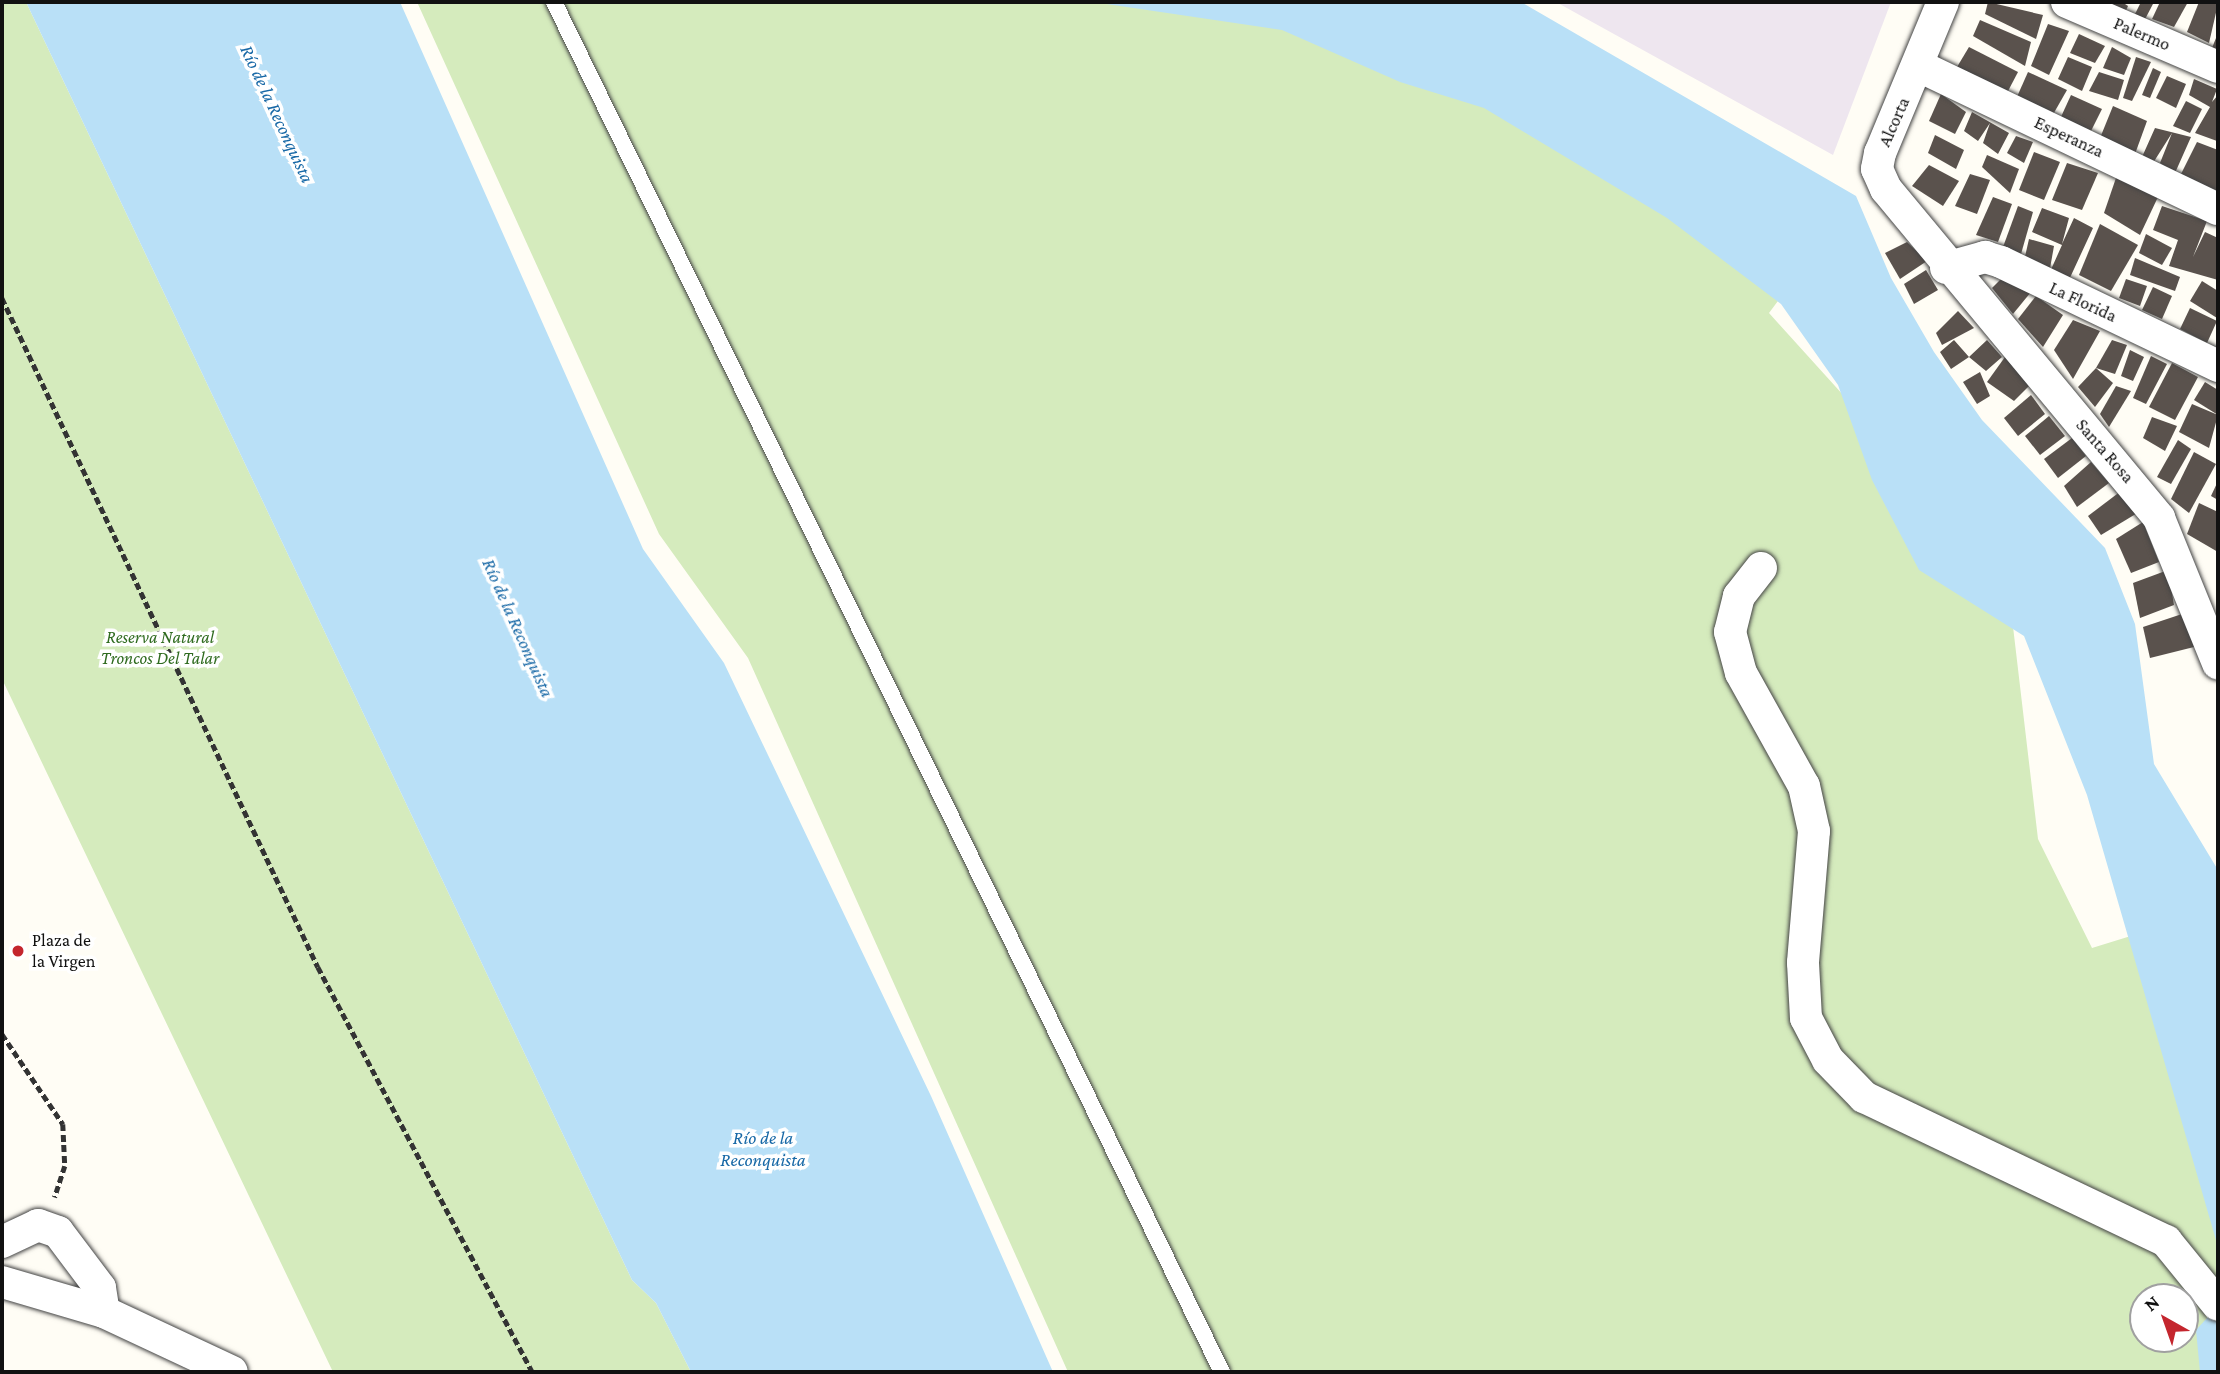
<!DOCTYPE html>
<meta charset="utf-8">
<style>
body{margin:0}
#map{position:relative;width:2220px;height:1374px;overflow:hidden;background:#fffdf5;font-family:"Crimson Pro",serif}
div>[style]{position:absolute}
.industrial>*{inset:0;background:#eee6ef}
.green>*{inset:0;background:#d5ebbd}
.water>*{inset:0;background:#b9e0f7}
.building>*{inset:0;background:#5a524d}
.path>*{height:4.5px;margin-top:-2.25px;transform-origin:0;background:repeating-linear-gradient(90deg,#333 0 7px,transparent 0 10.5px)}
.roads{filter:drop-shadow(0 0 2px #444) drop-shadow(0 0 2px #444)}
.service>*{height:16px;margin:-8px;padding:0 8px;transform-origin:8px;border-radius:8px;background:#fff}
.minor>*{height:32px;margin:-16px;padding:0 16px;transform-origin:16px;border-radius:16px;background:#fff}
.dots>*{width:19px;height:19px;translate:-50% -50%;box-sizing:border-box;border:4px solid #fff;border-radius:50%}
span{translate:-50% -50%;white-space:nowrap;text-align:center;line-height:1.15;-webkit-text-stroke:7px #fff;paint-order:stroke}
.street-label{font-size:18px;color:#111}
.park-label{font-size:18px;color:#2f6b1f;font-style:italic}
.poi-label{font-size:18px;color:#111}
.left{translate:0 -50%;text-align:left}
.water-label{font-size:19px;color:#1768a6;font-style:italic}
.frame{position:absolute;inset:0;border:4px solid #111;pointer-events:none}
.north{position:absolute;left:2129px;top:1283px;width:70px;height:70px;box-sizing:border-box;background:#fff;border:2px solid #a0a0a0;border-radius:50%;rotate:320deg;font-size:19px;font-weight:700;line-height:28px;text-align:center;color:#111}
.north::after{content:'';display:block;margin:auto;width:24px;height:32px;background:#c4262e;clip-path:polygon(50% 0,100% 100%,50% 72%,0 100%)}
</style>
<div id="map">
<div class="industrial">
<div style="clip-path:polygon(1556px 2px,1891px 2px,1833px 155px)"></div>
</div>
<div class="green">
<div style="clip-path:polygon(2px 2px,26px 2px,632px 1280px,656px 1303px,691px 1372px,333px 1372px,2px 679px)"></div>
<div style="clip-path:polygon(evenodd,417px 2px,1500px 2px,1846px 209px,1769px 313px,1873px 428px,2010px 601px,2038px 839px,2092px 948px,2205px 913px,2218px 943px,2218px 1372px,1068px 1372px,748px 658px,659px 534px,417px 2px,2143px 1297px,2185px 1297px,2185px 1339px,2143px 1339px,2143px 1297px)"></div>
</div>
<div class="water">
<div style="clip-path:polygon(26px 2px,400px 2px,643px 549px,724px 663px,931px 1096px,1053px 1372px,691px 1372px,656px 1303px,632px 1280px)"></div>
<div style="clip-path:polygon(1093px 2px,1521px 2px,1856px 196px,1891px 278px,1934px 352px,1982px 420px,2105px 548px,2135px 624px,2154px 764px,2218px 870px,2218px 1247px,2087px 795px,2024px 636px,1919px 570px,1872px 480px,1838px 385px,1781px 304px,1667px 218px,1484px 108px,1400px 82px,1282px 30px)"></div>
<div style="clip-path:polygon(2218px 1306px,2218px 1372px,2200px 1372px,2196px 1330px)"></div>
</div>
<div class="building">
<div style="clip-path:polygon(1988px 2px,2043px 15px,2036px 39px,1985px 14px)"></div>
<div style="clip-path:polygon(2091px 2px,2122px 2px,2128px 6px,2122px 19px)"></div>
<div style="clip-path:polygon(2141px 2px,2154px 2px,2142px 25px,2133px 18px)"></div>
<div style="clip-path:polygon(2160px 2px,2188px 2px,2174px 27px,2152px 19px)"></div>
<div style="clip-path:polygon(2199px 2px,2218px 4px,2209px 43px,2187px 32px)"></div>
<div style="clip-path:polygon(1980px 20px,2031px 42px,2025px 66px,1973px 36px)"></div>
<div style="clip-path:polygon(2048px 24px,2069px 31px,2049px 75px,2031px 66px)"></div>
<div style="clip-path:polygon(2218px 33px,2218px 50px,2212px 48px)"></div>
<div style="clip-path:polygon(2079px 34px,2105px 46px,2095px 63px,2070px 53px)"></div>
<div style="clip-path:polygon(1969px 47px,2018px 72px,2007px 93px,1957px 67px)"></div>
<div style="clip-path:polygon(2112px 47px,2131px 58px,2124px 75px,2103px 68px)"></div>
<div style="clip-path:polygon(2068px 57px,2092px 67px,2082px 91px,2058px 79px)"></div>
<div style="clip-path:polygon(2136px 57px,2151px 62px,2132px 101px,2123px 98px)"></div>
<div style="clip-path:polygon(2153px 68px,2161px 72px,2150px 98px,2142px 95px)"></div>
<div style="clip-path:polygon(2028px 72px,2067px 90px,2051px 118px,2016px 99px)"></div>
<div style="clip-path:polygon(2099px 72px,2124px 80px,2118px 100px,2089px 91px)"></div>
<div style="clip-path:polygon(2167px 76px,2186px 84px,2176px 108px,2156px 98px)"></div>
<div style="clip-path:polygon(2194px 79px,2217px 89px,2212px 102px,2218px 95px,2217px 141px,2195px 133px,2210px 107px,2189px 95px)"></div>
<div style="clip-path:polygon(1941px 94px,1966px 112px,1955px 134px,1929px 121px)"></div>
<div style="clip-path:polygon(2071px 95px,2102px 109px,2089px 135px,2060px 119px)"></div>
<div style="clip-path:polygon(2186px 101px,2202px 109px,2190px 133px,2173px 126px)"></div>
<div style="clip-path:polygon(2113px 106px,2147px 121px,2135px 154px,2100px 138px)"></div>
<div style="clip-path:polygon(1972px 112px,2009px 133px,1998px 154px,1983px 143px,1990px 123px,1978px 141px,1964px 131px)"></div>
<div style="clip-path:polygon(2155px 128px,2191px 137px,2175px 173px,2160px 163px,2172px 133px,2153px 163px,2142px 157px)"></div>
<div style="clip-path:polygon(1935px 135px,1964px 150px,1956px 169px,1928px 153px)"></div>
<div style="clip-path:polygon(2016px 136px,2033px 142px,2024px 163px,2007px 153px)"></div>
<div style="clip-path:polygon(2197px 142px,2218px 150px,2218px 197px,2179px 178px)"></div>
<div style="clip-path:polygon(2034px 152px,2060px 162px,2044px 200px,2019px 190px)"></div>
<div style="clip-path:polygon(1987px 155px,2019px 169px,2010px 193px,1982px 167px)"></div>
<div style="clip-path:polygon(2067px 163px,2098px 173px,2082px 210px,2052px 200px)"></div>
<div style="clip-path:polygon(1929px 165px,1959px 181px,1943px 206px,1912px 186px)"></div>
<div style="clip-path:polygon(1970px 174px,1990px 180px,1977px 214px,1955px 206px)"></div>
<div style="clip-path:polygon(2117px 175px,2158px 197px,2140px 235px,2104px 213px)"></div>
<div style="clip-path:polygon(1993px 197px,2012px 204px,1998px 242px,1976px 235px)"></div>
<div style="clip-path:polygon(2018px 206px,2033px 212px,2021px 254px,2003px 247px)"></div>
<div style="clip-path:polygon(2162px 206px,2207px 221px,2193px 257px,2205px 232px,2218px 238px,2218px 280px,2169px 266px,2178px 240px,2153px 230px)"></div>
<div style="clip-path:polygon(2042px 208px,2069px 218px,2062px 244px,2074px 218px,2093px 228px,2068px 282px,2049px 274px,2062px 245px,2032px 232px)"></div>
<div style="clip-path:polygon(2100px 224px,2138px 245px,2111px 291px,2079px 275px)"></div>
<div style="clip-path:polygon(2146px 234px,2172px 248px,2162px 265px,2139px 253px)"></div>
<div style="clip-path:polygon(2029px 239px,2054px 246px,2049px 274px,2024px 261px)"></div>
<div style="clip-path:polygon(1907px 242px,1927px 261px,1900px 279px,1885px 253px)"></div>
<div style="clip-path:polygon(2135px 258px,2180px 277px,2175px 291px,2130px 275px)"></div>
<div style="clip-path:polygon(1926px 270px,1938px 290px,1914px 304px,1904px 284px)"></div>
<div style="clip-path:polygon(2006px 274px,2031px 292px,2013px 314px,1992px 288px)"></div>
<div style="clip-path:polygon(2126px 279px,2147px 286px,2140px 306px,2119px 298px)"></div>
<div style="clip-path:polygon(2202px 281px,2218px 291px,2217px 318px,2190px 301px)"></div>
<div style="clip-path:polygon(2153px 287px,2172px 296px,2162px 319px,2142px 310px)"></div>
<div style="clip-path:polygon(2036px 296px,2063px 315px,2043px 347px,2018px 319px)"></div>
<div style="clip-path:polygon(2190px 308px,2217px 321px,2207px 343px,2180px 329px)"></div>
<div style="clip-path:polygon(1958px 311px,1974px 328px,1942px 345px,1936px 333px)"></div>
<div style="clip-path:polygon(2073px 320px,2100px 331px,2073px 379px,2054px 350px)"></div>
<div style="clip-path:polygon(1954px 340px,1969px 357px,1987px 340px,2002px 357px,1986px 371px,1969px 357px,1951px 369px,1940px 352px)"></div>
<div style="clip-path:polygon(2112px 340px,2127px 345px,2115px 374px,2096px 368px)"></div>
<div style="clip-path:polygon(2130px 350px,2144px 357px,2133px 381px,2121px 376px)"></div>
<div style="clip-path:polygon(2151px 356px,2167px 364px,2146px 404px,2133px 398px)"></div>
<div style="clip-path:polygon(2005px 357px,2029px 386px,2014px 401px,1987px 382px)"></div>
<div style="clip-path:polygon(2172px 363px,2198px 377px,2175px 420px,2149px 407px)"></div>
<div style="clip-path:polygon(2096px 368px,2113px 383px,2095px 407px,2078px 387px)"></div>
<div style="clip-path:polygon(1980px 372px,1990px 396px,1977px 404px,1963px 382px)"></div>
<div style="clip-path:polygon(2205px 382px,2218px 390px,2218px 415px,2194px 400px)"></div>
<div style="clip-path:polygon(2116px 386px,2131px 391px,2109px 427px,2100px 414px)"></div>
<div style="clip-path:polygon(2031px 395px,2045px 414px,2018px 436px,2004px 418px)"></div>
<div style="clip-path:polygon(2192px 404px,2218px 415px,2209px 448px,2179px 432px)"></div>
<div style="clip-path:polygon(2049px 416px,2065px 436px,2040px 455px,2025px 436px)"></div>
<div style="clip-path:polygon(2152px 417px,2177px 426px,2165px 451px,2143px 438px)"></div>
<div style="clip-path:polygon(2072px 438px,2086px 456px,2058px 478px,2044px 459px)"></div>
<div style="clip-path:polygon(2178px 440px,2191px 449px,2171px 484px,2157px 477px)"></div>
<div style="clip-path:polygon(2194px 452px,2216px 464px,2189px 513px,2171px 499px)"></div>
<div style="clip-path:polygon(2091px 462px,2109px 483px,2077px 507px,2064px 486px)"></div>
<div style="clip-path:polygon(2218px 481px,2218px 500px,2211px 496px)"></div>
<div style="clip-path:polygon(2121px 491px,2139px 512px,2101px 535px,2088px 516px)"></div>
<div style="clip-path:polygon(2199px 503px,2218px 512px,2218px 552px,2187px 534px)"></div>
<div style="clip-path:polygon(2143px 522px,2159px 562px,2131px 573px,2116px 539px)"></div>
<div style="clip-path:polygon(2168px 570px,2174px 605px,2140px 618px,2133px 583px)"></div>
<div style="clip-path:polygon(2188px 612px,2198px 646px,2150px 658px,2143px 627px)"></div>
</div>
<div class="path">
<div style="left:2px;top:298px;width:740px;rotate:64.72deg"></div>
<div style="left:318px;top:967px;width:458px;rotate:62.1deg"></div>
<div style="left:2px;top:1034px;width:109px;rotate:55.9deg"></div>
<div style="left:63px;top:1124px;width:42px;rotate:87.3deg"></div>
<div style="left:65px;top:1166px;width:33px;rotate:108deg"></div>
</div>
<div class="roads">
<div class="service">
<div style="left:554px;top:2px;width:1524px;rotate:64.01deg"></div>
</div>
<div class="minor">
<div style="left:1943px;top:2px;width:164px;rotate:112.6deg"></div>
<div style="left:1880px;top:153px;width:16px;rotate:101deg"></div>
<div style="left:1877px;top:169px;width:22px;rotate:66deg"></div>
<div style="left:1886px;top:189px;width:428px;rotate:50.3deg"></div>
<div style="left:2159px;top:518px;width:157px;rotate:67.9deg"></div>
<div style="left:2067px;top:2px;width:164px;rotate:23.3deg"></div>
<div style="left:1919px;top:66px;width:331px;rotate:25.6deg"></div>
<div style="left:1946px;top:268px;width:41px;rotate:-15.8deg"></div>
<div style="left:1985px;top:257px;width:17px;rotate:17deg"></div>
<div style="left:2001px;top:262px;width:241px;rotate:25.6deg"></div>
<div style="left:1761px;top:568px;width:36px;rotate:128deg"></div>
<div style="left:1739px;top:596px;width:37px;rotate:104deg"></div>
<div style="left:1730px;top:632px;width:42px;rotate:75deg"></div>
<div style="left:1741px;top:673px;width:129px;rotate:60.9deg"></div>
<div style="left:1804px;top:786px;width:46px;rotate:77.5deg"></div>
<div style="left:1814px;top:831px;width:132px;rotate:94.8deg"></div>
<div style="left:1803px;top:963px;width:55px;rotate:86.9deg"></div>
<div style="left:1806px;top:1018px;width:47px;rotate:62.4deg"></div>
<div style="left:1828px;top:1060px;width:52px;rotate:45.8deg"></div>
<div style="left:1864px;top:1097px;width:335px;rotate:25.5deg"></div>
<div style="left:2166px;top:1241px;width:82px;rotate:50.9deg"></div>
<div style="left:2px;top:1242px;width:40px;rotate:-25deg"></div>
<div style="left:38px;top:1225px;width:21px;rotate:19deg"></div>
<div style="left:58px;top:1232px;width:70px;rotate:53.1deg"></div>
<div style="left:100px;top:1288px;width:24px;rotate:81deg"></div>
<div style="left:104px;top:1312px;width:141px;rotate:25.1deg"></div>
<div style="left:2px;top:1282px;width:106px;rotate:16.4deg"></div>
</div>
</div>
<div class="dots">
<div style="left:18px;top:951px;background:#c4262e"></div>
</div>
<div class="street-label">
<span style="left:2142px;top:34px;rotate:23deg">Palermo</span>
<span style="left:1894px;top:122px;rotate:-66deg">Alcorta</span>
<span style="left:2069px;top:137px;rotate:25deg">Esperanza</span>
<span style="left:2083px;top:302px;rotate:25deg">La Florida</span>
<span style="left:2105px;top:451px;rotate:49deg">Santa Rosa</span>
</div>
<div class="park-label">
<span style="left:160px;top:648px">Reserva Natural<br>Troncos Del Talar</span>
</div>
<div class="poi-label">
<span class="left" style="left:32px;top:951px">Plaza de<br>la Virgen</span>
</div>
<div class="water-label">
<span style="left:277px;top:114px;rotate:65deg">Río de la Reconquista</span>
<span style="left:518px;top:628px;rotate:66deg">Río de la Reconquista</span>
<span style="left:763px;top:1149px">Río de la<br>Reconquista</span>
</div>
<div class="frame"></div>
<div class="north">N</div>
</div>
